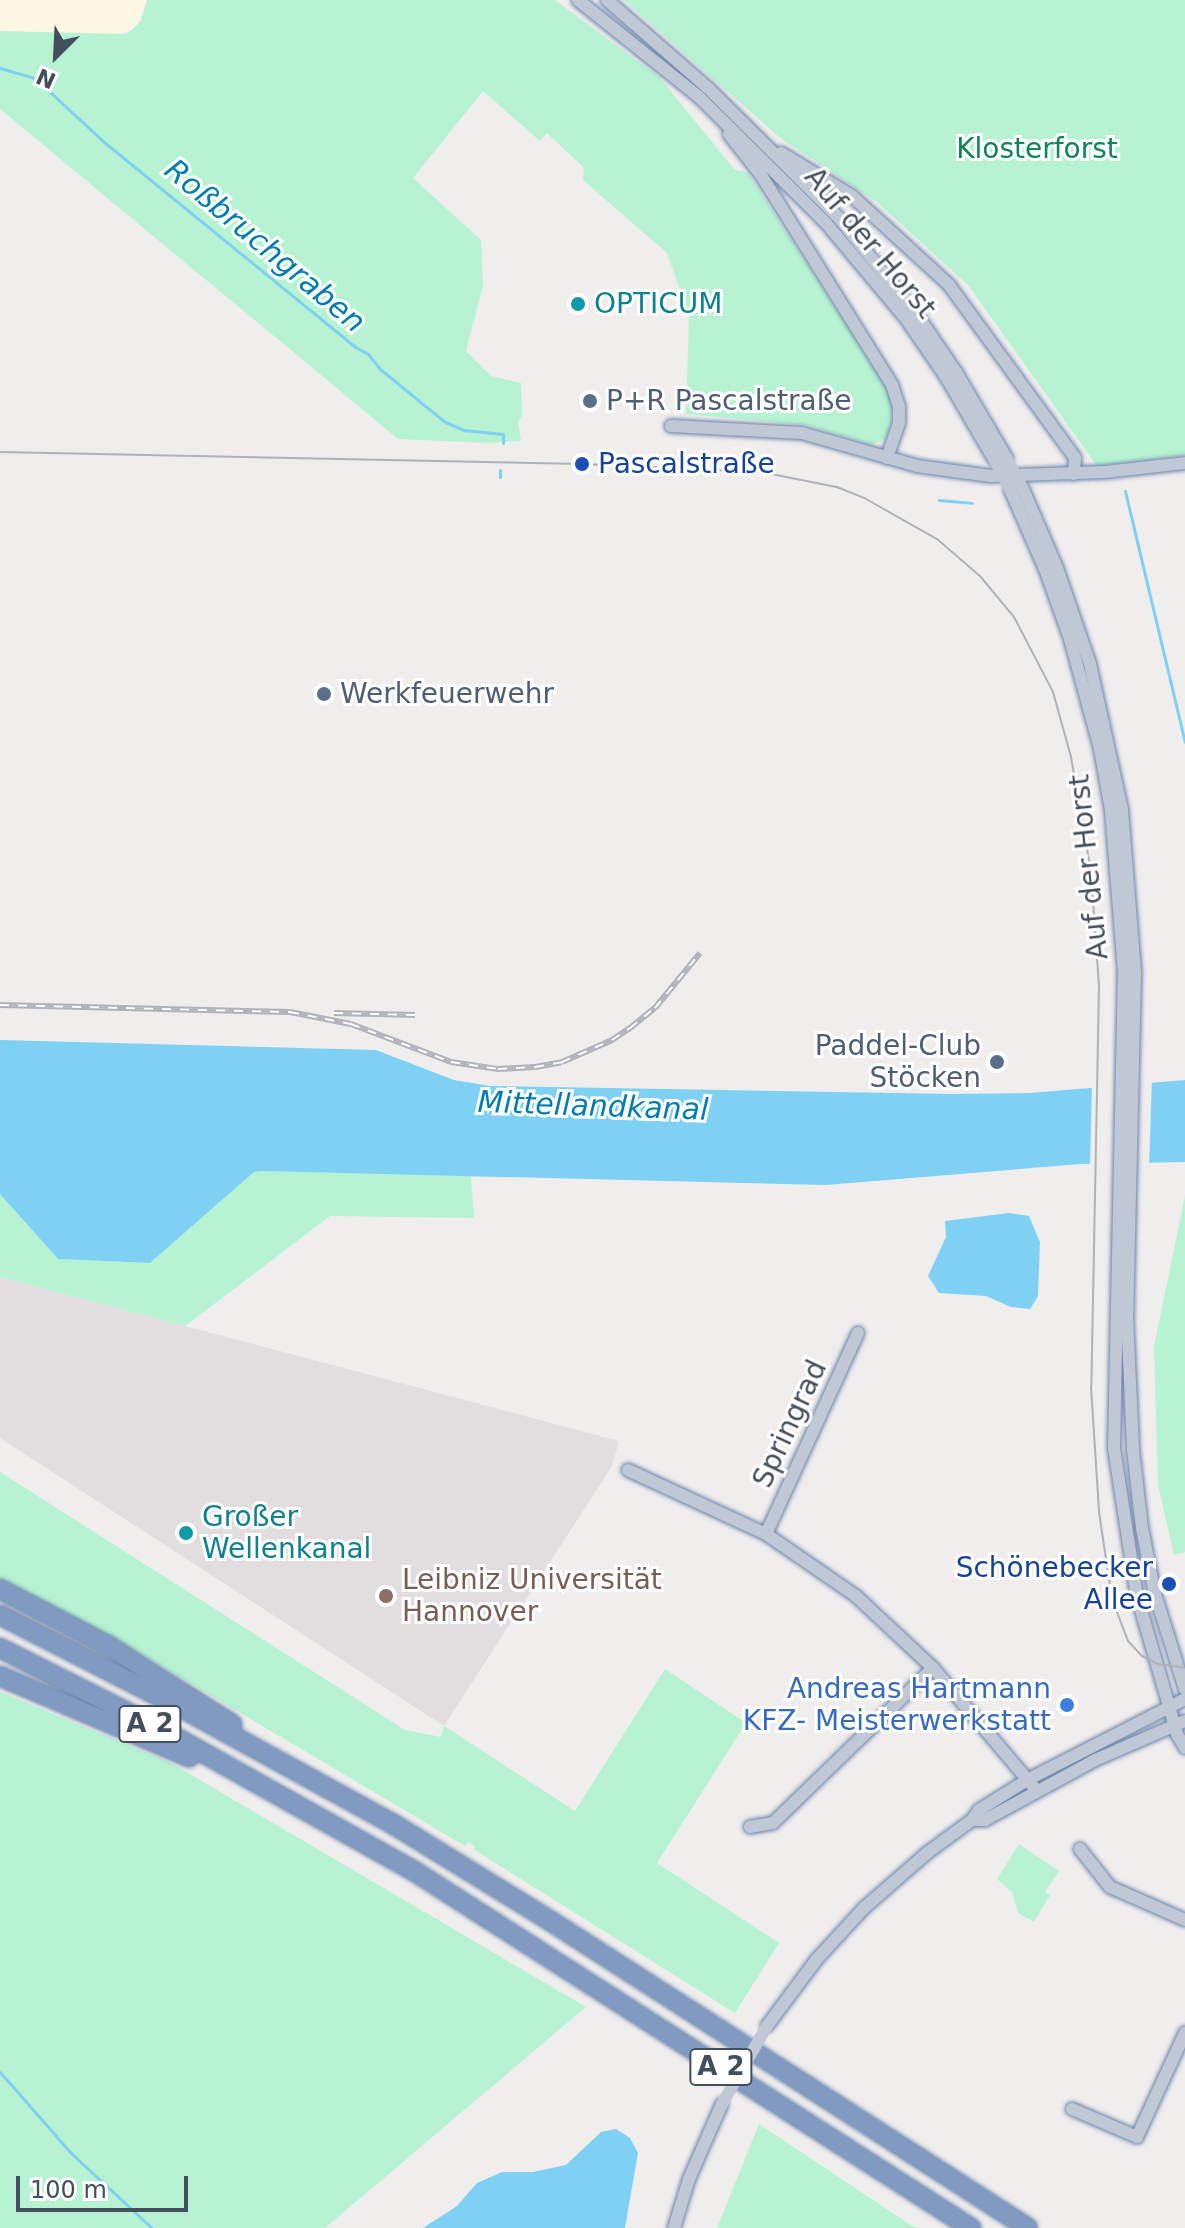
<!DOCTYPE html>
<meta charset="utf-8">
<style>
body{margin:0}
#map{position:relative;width:1185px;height:2228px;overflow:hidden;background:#f0eded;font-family:"DejaVu Sans",sans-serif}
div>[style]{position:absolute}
.commercial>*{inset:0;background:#fdf8e4}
.education>*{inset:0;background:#e2dedf}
.green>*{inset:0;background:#b7f3d3}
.water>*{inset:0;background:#7fd1f4}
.pier>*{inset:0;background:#f0eded}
.stream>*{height:3px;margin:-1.5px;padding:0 1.5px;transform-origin:1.5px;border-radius:1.5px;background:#7fd1f4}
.roads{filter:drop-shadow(0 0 2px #6b85ad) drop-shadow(0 0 2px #6b85ad)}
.minor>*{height:12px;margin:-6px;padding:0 6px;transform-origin:6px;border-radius:6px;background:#bfc8d4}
.highway>*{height:18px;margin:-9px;padding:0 9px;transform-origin:9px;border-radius:9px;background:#809ac2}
.tram>*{height:2px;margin:-1px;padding:0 1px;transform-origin:1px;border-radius:1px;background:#afb2b9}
.rail>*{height:6px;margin-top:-3px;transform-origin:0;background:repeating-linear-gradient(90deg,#fff 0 9px,#afb2b9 0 18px);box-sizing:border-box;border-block:2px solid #afb2b9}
.minor-bridge>*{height:12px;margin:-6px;padding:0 6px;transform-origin:6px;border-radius:6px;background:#bfc8d4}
.dots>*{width:22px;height:22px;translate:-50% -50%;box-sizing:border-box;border:4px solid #fff;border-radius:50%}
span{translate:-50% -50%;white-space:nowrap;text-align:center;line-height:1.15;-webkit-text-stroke:6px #fff;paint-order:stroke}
.shield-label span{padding:2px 6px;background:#fff;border:2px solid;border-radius:6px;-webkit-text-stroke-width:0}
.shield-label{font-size:26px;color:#444f5d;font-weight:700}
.park-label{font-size:28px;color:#0e8554}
.street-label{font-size:28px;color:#444f5d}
.culture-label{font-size:28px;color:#0d838f}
.left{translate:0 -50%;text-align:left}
.service-label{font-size:28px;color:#4e5e75}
.right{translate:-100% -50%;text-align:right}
.transit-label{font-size:28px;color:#164399}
.education-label{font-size:28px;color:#785e54}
.shop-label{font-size:28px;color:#366cbe}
.water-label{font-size:30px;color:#007eb4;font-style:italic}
.north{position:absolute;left:16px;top:16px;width:80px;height:80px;-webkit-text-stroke:6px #fff;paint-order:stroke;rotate:204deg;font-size:22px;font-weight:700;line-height:32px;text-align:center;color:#444f5d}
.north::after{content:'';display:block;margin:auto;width:28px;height:36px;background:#444f5d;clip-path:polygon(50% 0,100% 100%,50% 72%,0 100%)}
.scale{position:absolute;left:16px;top:2176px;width:172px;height:36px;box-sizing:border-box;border:4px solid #444f5d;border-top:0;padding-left:10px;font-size:24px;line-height:28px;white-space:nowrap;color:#444f5d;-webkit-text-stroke:6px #fff;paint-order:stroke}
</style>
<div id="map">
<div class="commercial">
<div style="clip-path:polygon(0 0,147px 0,136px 28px,116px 35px,0 31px)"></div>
</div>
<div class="education">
<div style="clip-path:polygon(0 1277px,619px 1441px,612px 1466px,444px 1726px,0 1438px)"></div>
</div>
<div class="green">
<div style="clip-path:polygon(147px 0,555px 0,660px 78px,734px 169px,748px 173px,879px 375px,893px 400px,890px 429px,884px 439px,872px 445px,806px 425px,686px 414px,689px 315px,667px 253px,583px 180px,584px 168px,547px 133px,540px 141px,483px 91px,413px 178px,481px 240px,483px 286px,466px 351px,491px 376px,521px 383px,522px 415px,518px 422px,521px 441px,487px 443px,398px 439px,0 109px,0 31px,127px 34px,141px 21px)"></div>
<div style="clip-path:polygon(624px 0,1185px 0,1185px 455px,1097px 466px,968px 285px,877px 202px,780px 138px)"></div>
<div style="clip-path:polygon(261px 1171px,471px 1176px,474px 1218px,330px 1216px,185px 1326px,0 1277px,0 1194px,58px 1259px,150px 1263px,254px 1172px)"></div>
<div style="clip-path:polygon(1185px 1196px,1185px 1552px,1174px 1555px,1158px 1485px,1154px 1346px)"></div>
<div style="clip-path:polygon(0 1472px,405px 1730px,441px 1737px,444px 1726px,575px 1811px,665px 1669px,746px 1723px,657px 1863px,779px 1943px,735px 2013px,473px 1849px,475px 1846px,468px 1842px,465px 1846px,136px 1651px,0 1579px)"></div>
<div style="clip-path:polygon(0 1692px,171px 1763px,586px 2007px,325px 2228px,0 2228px)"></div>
<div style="clip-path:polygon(1019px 1844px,1059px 1871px,1045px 1892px,1050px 1895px,1034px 1922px,1018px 1913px,1012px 1892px,997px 1879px)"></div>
<div style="clip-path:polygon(759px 2124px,912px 2226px,919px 2228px,717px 2228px)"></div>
</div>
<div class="water">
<div style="clip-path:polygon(0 1040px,376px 1050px,454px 1080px,490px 1086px,951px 1094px,1030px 1093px,1185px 1080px,1185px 1162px,1080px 1164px,826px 1185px,261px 1171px,254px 1172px,150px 1263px,58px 1259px,0 1194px)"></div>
<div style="clip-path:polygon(1009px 1213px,1029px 1216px,1040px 1242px,1038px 1296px,1030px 1309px,1011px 1307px,986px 1296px,939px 1293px,928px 1276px,946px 1237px,945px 1221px)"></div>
<div style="clip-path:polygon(616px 2129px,630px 2138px,638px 2153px,625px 2228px,423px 2228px,457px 2206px,477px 2183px,502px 2172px,533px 2172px,566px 2165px,601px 2132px)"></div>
</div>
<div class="pier">
<div style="clip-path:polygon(1152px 1079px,1149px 1167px,1090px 1168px,1092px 1084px)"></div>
</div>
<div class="stream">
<div style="left:0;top:68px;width:33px;rotate:16deg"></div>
<div style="left:32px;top:77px;width:25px;rotate:40deg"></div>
<div style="left:51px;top:93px;width:72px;rotate:42.8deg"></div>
<div style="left:104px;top:142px;width:324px;rotate:39.2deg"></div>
<div style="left:355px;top:347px;width:15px;rotate:28deg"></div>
<div style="left:368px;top:354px;width:19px;rotate:51deg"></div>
<div style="left:380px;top:369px;width:84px;rotate:39.2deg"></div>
<div style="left:445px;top:422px;width:21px;rotate:23deg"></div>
<div style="left:464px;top:430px;width:39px;rotate:6deg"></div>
<div style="left:503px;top:434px;width:9px;rotate:90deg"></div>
<div style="left:500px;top:477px;width:7px;rotate:-90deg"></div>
<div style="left:1125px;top:491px;width:258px;rotate:76.6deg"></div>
<div style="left:939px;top:500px;width:33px;rotate:5deg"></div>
<div style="left:0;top:2072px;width:108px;rotate:48.8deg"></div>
<div style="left:71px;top:2153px;width:110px;rotate:42.8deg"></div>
</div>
<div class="roads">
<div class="minor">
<div style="left:578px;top:0;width:155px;rotate:38.7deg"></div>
<div style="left:699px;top:97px;width:179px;rotate:44.8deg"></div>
<div style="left:826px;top:223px;width:126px;rotate:50.1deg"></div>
<div style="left:907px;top:320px;width:69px;rotate:55.6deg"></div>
<div style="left:946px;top:377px;width:95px;rotate:59.7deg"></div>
<div style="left:607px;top:0;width:134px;rotate:41.1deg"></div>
<div style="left:708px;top:88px;width:182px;rotate:44.8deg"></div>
<div style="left:837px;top:216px;width:124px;rotate:50.9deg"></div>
<div style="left:915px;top:312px;width:73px;rotate:55.7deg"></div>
<div style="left:956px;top:372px;width:101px;rotate:59.6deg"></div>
<div style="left:729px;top:134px;width:52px;rotate:52deg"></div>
<div style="left:761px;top:175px;width:248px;rotate:58deg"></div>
<div style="left:892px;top:385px;width:23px;rotate:72deg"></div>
<div style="left:899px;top:407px;width:16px;rotate:90deg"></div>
<div style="left:899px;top:423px;width:37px;rotate:109deg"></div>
<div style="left:781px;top:153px;width:83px;rotate:31.2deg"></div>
<div style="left:852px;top:196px;width:132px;rotate:42.5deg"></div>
<div style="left:949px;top:285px;width:214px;rotate:53.9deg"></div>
<div style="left:1075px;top:458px;width:16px;rotate:94deg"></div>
<div style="left:671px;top:426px;width:131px;rotate:3.1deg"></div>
<div style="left:802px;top:433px;width:120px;rotate:16deg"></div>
<div style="left:917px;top:466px;width:74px;rotate:7.8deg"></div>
<div style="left:990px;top:476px;width:115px;rotate:-2deg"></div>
<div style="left:1105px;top:472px;width:81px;rotate:-6.4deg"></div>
<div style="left:1010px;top:489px;width:87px;rotate:66.4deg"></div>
<div style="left:1045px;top:569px;width:74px;rotate:70.3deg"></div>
<div style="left:1070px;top:639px;width:114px;rotate:74.7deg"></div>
<div style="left:1100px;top:749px;width:62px;rotate:79.8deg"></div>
<div style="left:1111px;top:810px;width:162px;rotate:85.4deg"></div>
<div style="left:1124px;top:971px;width:477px;rotate:91.2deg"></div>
<div style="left:1114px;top:1448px;width:150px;rotate:81.2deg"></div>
<div style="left:1137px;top:1596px;width:144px;rotate:73.8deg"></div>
<div style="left:1177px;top:1734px;width:16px;rotate:60deg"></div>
<div style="left:1023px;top:489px;width:86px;rotate:66.7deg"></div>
<div style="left:1057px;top:568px;width:102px;rotate:71deg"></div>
<div style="left:1090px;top:664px;width:149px;rotate:77.6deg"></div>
<div style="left:1122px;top:810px;width:164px;rotate:85.4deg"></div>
<div style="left:1135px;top:973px;width:343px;rotate:91.3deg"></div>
<div style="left:1127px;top:1316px;width:134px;rotate:87.4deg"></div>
<div style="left:1133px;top:1450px;width:79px;rotate:83.4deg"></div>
<div style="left:1142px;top:1528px;width:67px;rotate:78.9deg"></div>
<div style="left:1155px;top:1594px;width:100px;rotate:72.5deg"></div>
<div style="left:628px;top:1470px;width:152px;rotate:24.9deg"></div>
<div style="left:766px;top:1534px;width:109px;rotate:34.6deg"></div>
<div style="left:856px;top:1596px;width:105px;rotate:43.1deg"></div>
<div style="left:933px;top:1668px;width:160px;rotate:49.8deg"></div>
<div style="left:766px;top:1534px;width:221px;rotate:-65.4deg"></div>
<div style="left:972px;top:1820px;width:13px"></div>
<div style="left:985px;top:1820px;width:125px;rotate:-28.6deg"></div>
<div style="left:1095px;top:1760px;width:98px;rotate:-23.4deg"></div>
<div style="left:750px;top:1827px;width:23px;rotate:-10deg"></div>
<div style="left:773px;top:1823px;width:223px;rotate:-44.1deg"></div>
<div style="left:1080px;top:1849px;width:48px;rotate:51.7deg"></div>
<div style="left:1110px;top:1887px;width:82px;rotate:23.7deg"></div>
<div style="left:767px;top:2026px;width:84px;rotate:-53.3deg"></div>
<div style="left:817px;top:1959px;width:69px;rotate:-47.3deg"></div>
<div style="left:864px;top:1908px;width:84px;rotate:-41.1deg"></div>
<div style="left:927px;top:1853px;width:56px;rotate:-36.3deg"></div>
<div style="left:972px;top:1820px;width:12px;rotate:-55deg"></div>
<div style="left:979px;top:1810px;width:57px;rotate:-32deg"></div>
<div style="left:1027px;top:1780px;width:178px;rotate:-27.1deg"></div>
<div style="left:1072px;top:2109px;width:71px;rotate:23.3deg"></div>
<div style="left:1137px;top:2137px;width:115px;rotate:-65.2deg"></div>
<div style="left:674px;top:2228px;width:51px;rotate:-73deg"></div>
<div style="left:689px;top:2179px;width:82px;rotate:-66.3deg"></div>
</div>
<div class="highway">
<div style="left:0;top:1589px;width:123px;rotate:27.6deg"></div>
<div style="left:109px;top:1646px;width:146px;rotate:32.4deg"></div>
<div style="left:0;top:1615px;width:202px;rotate:27.1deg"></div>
<div style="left:180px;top:1707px;width:243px;rotate:28.8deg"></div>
<div style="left:393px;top:1824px;width:183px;rotate:31.6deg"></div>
<div style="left:549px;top:1920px;width:569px;rotate:32.74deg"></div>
<div style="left:0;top:1648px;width:188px;rotate:26.8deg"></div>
<div style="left:168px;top:1733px;width:282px;rotate:29.3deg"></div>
<div style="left:414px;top:1871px;width:662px;rotate:32.66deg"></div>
<div style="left:0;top:1676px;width:206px;rotate:23.2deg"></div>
</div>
</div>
<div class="tram">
<div style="left:0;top:452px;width:582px;rotate:1.18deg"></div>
<div style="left:582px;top:464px;width:179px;rotate:2.6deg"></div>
<div style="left:761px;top:472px;width:77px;rotate:11.2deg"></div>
<div style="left:837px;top:487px;width:31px;rotate:22deg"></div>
<div style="left:866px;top:499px;width:81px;rotate:29.4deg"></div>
<div style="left:937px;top:539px;width:57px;rotate:40.7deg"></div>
<div style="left:980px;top:576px;width:53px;rotate:50.3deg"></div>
<div style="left:1014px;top:617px;width:85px;rotate:62.5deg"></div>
<div style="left:1053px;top:692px;width:67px;rotate:74.5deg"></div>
<div style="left:1071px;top:757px;width:117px;rotate:80.1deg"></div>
<div style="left:1091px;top:872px;width:115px;rotate:86deg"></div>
<div style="left:1099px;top:987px;width:400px;rotate:91.1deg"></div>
<div style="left:1091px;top:1387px;width:125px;rotate:86.3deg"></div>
<div style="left:1099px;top:1512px;width:88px;rotate:81.5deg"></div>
<div style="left:1112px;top:1599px;width:45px;rotate:69.1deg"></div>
<div style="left:1128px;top:1641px;width:21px;rotate:47deg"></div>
<div style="left:1142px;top:1656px;width:18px;rotate:27deg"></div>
<div style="left:1158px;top:1664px;width:27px;rotate:8deg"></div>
</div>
<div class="rail">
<div style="left:0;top:1005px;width:290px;rotate:1.4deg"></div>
<div style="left:290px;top:1012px;width:62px;rotate:11.1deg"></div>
<div style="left:351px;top:1024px;width:107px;rotate:20.8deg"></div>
<div style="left:451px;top:1062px;width:48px;rotate:8.5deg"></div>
<div style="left:498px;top:1069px;width:37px;rotate:-3deg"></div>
<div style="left:535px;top:1067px;width:27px;rotate:-10deg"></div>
<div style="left:562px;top:1062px;width:55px;rotate:-23.7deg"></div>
<div style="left:612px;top:1040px;width:22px;rotate:-34deg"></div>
<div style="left:630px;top:1028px;width:32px;rotate:-39deg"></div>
<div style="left:655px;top:1008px;width:71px;rotate:-50.7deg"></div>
<div style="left:334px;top:1013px;width:81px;rotate:1.4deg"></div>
</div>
<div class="minor-bridge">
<div style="left:994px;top:459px;width:34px;rotate:62deg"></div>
<div style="left:1007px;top:459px;width:34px;rotate:62deg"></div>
<div style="left:722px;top:2104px;width:90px;rotate:-60deg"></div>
</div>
<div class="dots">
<div style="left:578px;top:304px;background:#0f9aa8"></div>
<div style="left:590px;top:401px;background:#5c6f8a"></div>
<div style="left:582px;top:464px;background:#1a4fb4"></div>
<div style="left:324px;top:694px;background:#5c6f8a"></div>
<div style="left:997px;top:1062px;background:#5c6f8a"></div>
<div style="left:186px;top:1533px;background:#0f9aa8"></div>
<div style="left:1169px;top:1584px;background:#1a4fb4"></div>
<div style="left:386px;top:1596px;background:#8d6e63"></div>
<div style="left:1067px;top:1705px;background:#3f7fe0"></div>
</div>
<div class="shield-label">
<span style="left:150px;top:1724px">A 2</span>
<span style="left:721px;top:2067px">A 2</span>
</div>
<div class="park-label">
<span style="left:1037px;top:149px">Klosterforst</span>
</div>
<div class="street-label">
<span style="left:870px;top:243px;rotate:50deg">Auf der Horst</span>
<span style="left:1089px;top:867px;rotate:-96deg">Auf der Horst</span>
<span style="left:790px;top:1424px;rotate:-65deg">Springrad</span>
</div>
<div class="culture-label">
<span class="left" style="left:594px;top:304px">OPTICUM</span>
<span class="left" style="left:202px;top:1533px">Großer<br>Wellenkanal</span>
</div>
<div class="service-label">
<span class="left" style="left:606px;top:401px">P+R Pascalstraße</span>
<span class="left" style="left:340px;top:694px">Werkfeuerwehr</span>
<span class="right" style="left:981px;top:1062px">Paddel-Club<br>Stöcken</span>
</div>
<div class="transit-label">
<span class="left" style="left:598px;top:464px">Pascalstraße</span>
<span class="right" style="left:1153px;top:1584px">Schönebecker<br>Allee</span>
</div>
<div class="education-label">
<span class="left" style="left:402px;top:1596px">Leibniz Universität<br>Hannover</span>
</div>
<div class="shop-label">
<span class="right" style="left:1051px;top:1705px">Andreas Hartmann<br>KFZ- Meisterwerkstatt</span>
</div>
<div class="water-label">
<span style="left:265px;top:246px;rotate:40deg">Roßbruchgraben</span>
<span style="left:593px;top:1106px;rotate:2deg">Mittellandkanal</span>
</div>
<div class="north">N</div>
<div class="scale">100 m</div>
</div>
